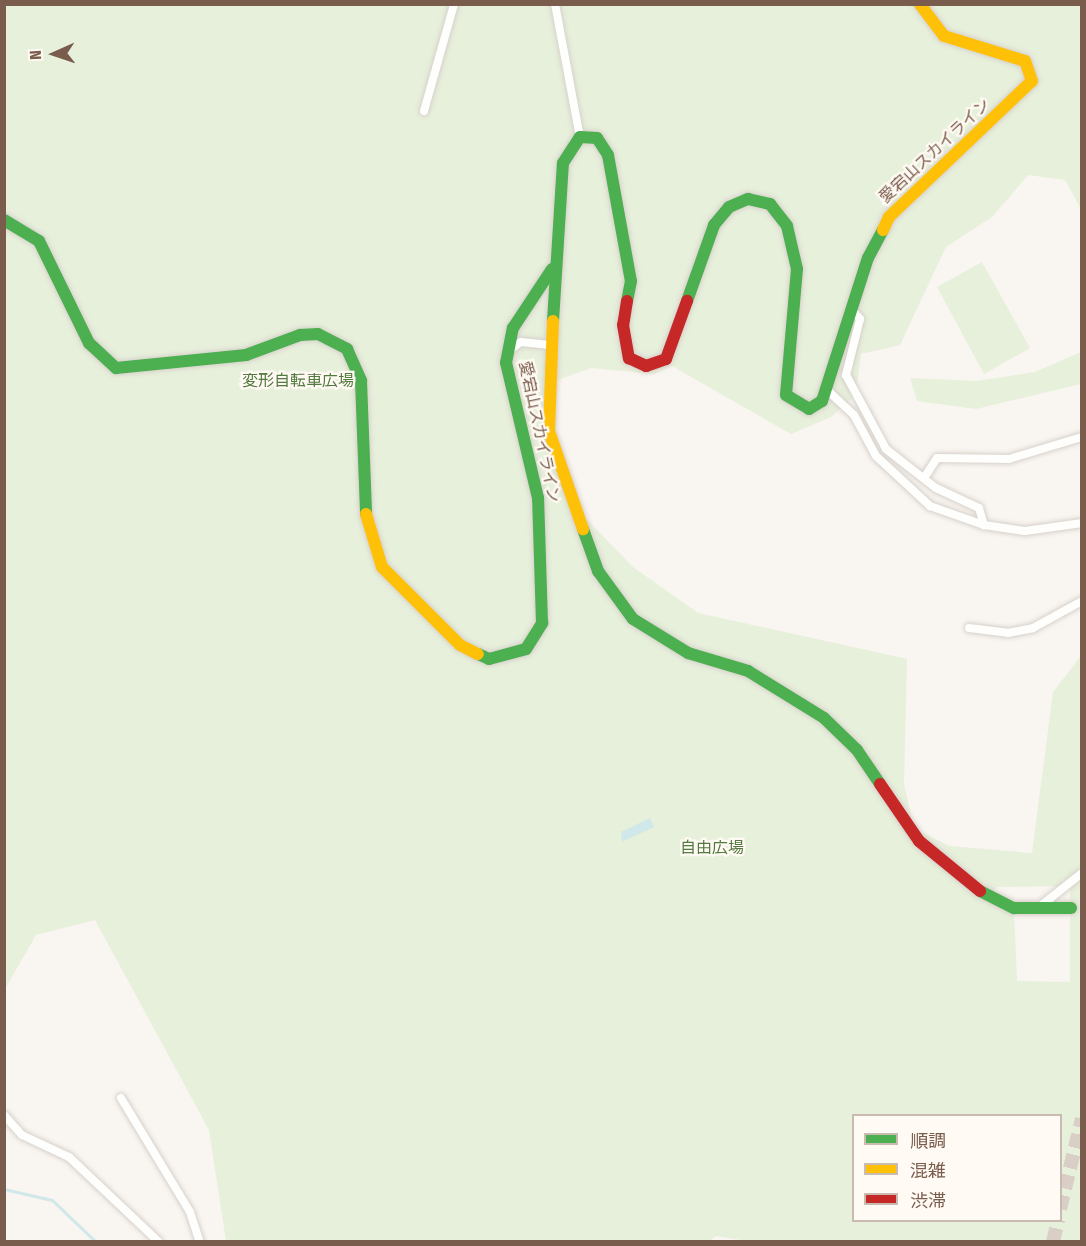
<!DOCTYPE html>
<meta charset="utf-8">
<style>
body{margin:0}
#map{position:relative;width:1086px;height:1246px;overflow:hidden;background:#f9f5f0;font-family:"Fira Sans Condensed","Noto Sans JP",sans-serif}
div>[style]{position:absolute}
.green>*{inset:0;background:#e7f0db}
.water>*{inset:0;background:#d0e8ea}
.stream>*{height:3px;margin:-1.5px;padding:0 1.5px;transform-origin:1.5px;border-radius:1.5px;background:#d0e8ea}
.primary-tunnel>*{height:14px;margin-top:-7px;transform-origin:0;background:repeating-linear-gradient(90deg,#d9cfc7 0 14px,transparent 0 21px)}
.roads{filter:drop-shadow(0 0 2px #d7d1cb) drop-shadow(0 0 2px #d7d1cb)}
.street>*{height:8px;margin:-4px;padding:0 4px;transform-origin:4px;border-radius:4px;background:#fefefd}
.fast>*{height:12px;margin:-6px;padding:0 6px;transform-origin:6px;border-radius:6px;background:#4caf50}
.slow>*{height:12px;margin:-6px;padding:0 6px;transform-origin:6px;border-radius:6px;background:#ffc107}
.jam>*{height:12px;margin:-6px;padding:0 6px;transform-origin:6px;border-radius:6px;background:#c62828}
span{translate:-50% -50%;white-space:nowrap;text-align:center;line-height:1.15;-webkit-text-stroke:4.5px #fffaf3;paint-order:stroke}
.street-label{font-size:16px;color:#7a5c4d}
.park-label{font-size:16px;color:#537a41}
.frame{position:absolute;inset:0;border:6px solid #7a5c4d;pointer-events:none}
.legend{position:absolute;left:852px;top:1114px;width:210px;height:108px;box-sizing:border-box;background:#fffaf3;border:2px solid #cabbb1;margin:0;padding:8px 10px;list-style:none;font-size:18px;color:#7a5c4d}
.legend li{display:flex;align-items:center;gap:12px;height:30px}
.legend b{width:30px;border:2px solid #cabbb1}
.north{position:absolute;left:24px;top:24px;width:60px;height:60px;-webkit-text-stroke:4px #fffaf3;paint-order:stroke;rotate:267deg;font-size:16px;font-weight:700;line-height:24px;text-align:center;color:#7a5c4d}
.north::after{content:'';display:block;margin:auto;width:21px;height:27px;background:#7a5c4d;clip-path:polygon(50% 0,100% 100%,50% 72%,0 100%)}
</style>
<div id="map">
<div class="green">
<div style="clip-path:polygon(evenodd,5px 5px,1081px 5px,1081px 209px,1065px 180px,1028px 175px,992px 217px,946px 247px,900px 345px,861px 354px,856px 395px,831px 417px,791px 434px,672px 366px,654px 374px,591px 368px,549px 383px,549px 431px,570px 502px,633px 567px,698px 613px,907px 659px,904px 784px,914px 828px,949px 846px,1032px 853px,1053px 692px,1081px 656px,1081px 1241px,753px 1242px,716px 1236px,708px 1242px,226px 1241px,209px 1130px,95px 920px,36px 935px,5px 989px,5px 5px,1070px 886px,1070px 982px,1017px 981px,1014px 913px,988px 896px,997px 887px,1070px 886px,5px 5px,854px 1116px,1060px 1116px,1060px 1220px,854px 1220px,854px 1116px)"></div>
<div style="clip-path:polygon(982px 262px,1030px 348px,984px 374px,937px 287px)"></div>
<div style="clip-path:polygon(1081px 352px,1081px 384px,976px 409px,917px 401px,910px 378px,977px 381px,1035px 372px)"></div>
</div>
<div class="water">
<div style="clip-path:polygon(650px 818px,654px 827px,622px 842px,621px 832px)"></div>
</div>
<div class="stream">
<div style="left:4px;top:1189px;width:49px;rotate:12.9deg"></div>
<div style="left:52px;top:1200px;width:61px;rotate:43.7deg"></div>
</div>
<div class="primary-tunnel">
<div style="left:1060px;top:1209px;width:93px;rotate:-76.3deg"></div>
<div style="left:1053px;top:1242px;width:23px;rotate:-77deg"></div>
</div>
<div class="roads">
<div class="street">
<div style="left:555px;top:4px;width:135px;rotate:79.4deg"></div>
<div style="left:424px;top:111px;width:111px;rotate:-74.3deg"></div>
<div style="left:852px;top:310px;width:12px;rotate:48deg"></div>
<div style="left:860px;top:319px;width:58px;rotate:104deg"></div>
<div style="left:846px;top:375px;width:84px;rotate:61.6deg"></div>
<div style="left:886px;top:449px;width:63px;rotate:38deg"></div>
<div style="left:936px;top:488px;width:47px;rotate:24.9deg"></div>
<div style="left:979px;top:508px;width:18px;rotate:74deg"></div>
<div style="left:507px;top:352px;width:17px;rotate:-36deg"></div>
<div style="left:521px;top:342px;width:29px;rotate:6deg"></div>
<div style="left:826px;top:389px;width:38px;rotate:43deg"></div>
<div style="left:854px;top:415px;width:47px;rotate:61.8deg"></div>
<div style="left:876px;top:456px;width:74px;rotate:42.8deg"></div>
<div style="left:930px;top:506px;width:57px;rotate:19.4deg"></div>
<div style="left:984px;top:525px;width:41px;rotate:8.3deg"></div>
<div style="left:1025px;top:531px;width:58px;rotate:-8deg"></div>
<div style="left:926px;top:475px;width:20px;rotate:-57deg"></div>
<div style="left:937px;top:458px;width:72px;rotate:0.8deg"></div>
<div style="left:1009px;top:459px;width:76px;rotate:-16.8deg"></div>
<div style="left:969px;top:628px;width:39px;rotate:7deg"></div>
<div style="left:1008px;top:633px;width:25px;rotate:-11deg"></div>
<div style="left:1033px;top:628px;width:56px;rotate:-28.9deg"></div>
<div style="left:1038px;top:908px;width:56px;rotate:-38.5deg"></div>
<div style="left:121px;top:1098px;width:133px;rotate:58.8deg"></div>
<div style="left:190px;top:1212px;width:32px;rotate:72deg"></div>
<div style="left:4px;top:1115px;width:27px;rotate:48deg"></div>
<div style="left:22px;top:1135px;width:52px;rotate:25.1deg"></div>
<div style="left:69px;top:1157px;width:124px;rotate:43.4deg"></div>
</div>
<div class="fast">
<div style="left:4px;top:220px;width:41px;rotate:31deg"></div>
<div style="left:39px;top:241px;width:114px;rotate:63.9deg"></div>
<div style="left:89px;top:343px;width:37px;rotate:43deg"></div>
<div style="left:116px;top:368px;width:131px;rotate:-5.7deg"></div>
<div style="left:246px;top:355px;width:58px;rotate:-20.3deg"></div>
<div style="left:300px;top:335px;width:18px;rotate:-3deg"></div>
<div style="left:318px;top:334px;width:33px;rotate:27deg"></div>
<div style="left:347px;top:349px;width:35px;rotate:66deg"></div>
<div style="left:361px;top:381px;width:133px;rotate:87.8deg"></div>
<div style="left:687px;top:301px;width:81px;rotate:-70.4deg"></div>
<div style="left:714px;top:225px;width:23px;rotate:-50deg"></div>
<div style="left:729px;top:207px;width:21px;rotate:-23deg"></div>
<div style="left:748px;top:199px;width:23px;rotate:13deg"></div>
<div style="left:770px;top:204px;width:28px;rotate:52deg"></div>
<div style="left:787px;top:226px;width:44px;rotate:76.9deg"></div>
<div style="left:797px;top:269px;width:126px;rotate:95deg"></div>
<div style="left:786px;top:395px;width:27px;rotate:31deg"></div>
<div style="left:809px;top:409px;width:15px;rotate:-32deg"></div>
<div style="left:822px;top:401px;width:150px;rotate:-72.2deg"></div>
<div style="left:868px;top:258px;width:32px;rotate:-62deg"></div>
<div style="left:553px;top:321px;width:158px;rotate:-86.4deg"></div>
<div style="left:563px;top:163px;width:31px;rotate:-57deg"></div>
<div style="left:580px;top:137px;width:17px;rotate:3deg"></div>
<div style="left:597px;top:138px;width:20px;rotate:57deg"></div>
<div style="left:608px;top:155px;width:128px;rotate:79.7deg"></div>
<div style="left:631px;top:281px;width:20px;rotate:101deg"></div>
<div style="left:583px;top:529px;width:45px;rotate:70.3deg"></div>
<div style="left:598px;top:571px;width:59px;rotate:53.9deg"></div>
<div style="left:633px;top:619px;width:65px;rotate:31.7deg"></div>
<div style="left:688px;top:653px;width:63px;rotate:16.7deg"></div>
<div style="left:748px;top:671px;width:89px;rotate:31.7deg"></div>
<div style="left:824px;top:718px;width:46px;rotate:44.1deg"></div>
<div style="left:857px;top:750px;width:41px;rotate:55.9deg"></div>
<div style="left:478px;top:654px;width:12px;rotate:24deg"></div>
<div style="left:489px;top:659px;width:38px;rotate:-15deg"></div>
<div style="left:526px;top:649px;width:31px;rotate:-58deg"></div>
<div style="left:542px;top:623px;width:125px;rotate:-91.8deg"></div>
<div style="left:538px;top:498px;width:139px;rotate:-103.3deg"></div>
<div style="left:506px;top:363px;width:36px;rotate:-79deg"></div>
<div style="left:513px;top:328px;width:71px;rotate:-56.5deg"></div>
<div style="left:980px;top:891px;width:38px;rotate:27deg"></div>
<div style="left:1014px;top:908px;width:57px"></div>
</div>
<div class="slow">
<div style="left:883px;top:230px;width:14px;rotate:-65deg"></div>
<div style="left:889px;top:217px;width:197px;rotate:-43.6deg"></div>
<div style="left:1032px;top:81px;width:21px;rotate:-109deg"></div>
<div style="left:1025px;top:61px;width:85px;rotate:-162.8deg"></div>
<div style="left:944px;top:36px;width:40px;rotate:-127deg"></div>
<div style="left:553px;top:321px;width:110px;rotate:92.1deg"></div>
<div style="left:549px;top:431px;width:104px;rotate:70.9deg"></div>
<div style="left:366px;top:514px;width:55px;rotate:73.2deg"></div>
<div style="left:382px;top:567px;width:110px;rotate:45deg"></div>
<div style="left:460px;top:645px;width:20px;rotate:27deg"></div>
</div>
<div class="jam">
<div style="left:627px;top:301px;width:24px;rotate:99deg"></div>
<div style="left:623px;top:325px;width:34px;rotate:80deg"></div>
<div style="left:629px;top:358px;width:19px;rotate:25deg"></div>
<div style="left:646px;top:366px;width:21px;rotate:-19deg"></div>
<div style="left:666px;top:359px;width:62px;rotate:-70.1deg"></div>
<div style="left:880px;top:784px;width:69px;rotate:55.6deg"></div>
<div style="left:919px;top:841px;width:79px;rotate:39.3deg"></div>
</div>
</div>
<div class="street-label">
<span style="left:935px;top:151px;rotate:-43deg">愛宕山スカイライン</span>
<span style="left:539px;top:432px;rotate:78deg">愛宕山スカイライン</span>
</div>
<div class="park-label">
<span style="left:298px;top:381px">変形自転車広場</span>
<span style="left:712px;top:848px">自由広場</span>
</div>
<div class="frame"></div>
<ul class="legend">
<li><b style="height:8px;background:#4caf50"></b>順調</li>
<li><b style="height:8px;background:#ffc107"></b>混雑</li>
<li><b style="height:8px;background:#c62828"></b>渋滞</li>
</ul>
<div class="north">N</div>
</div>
